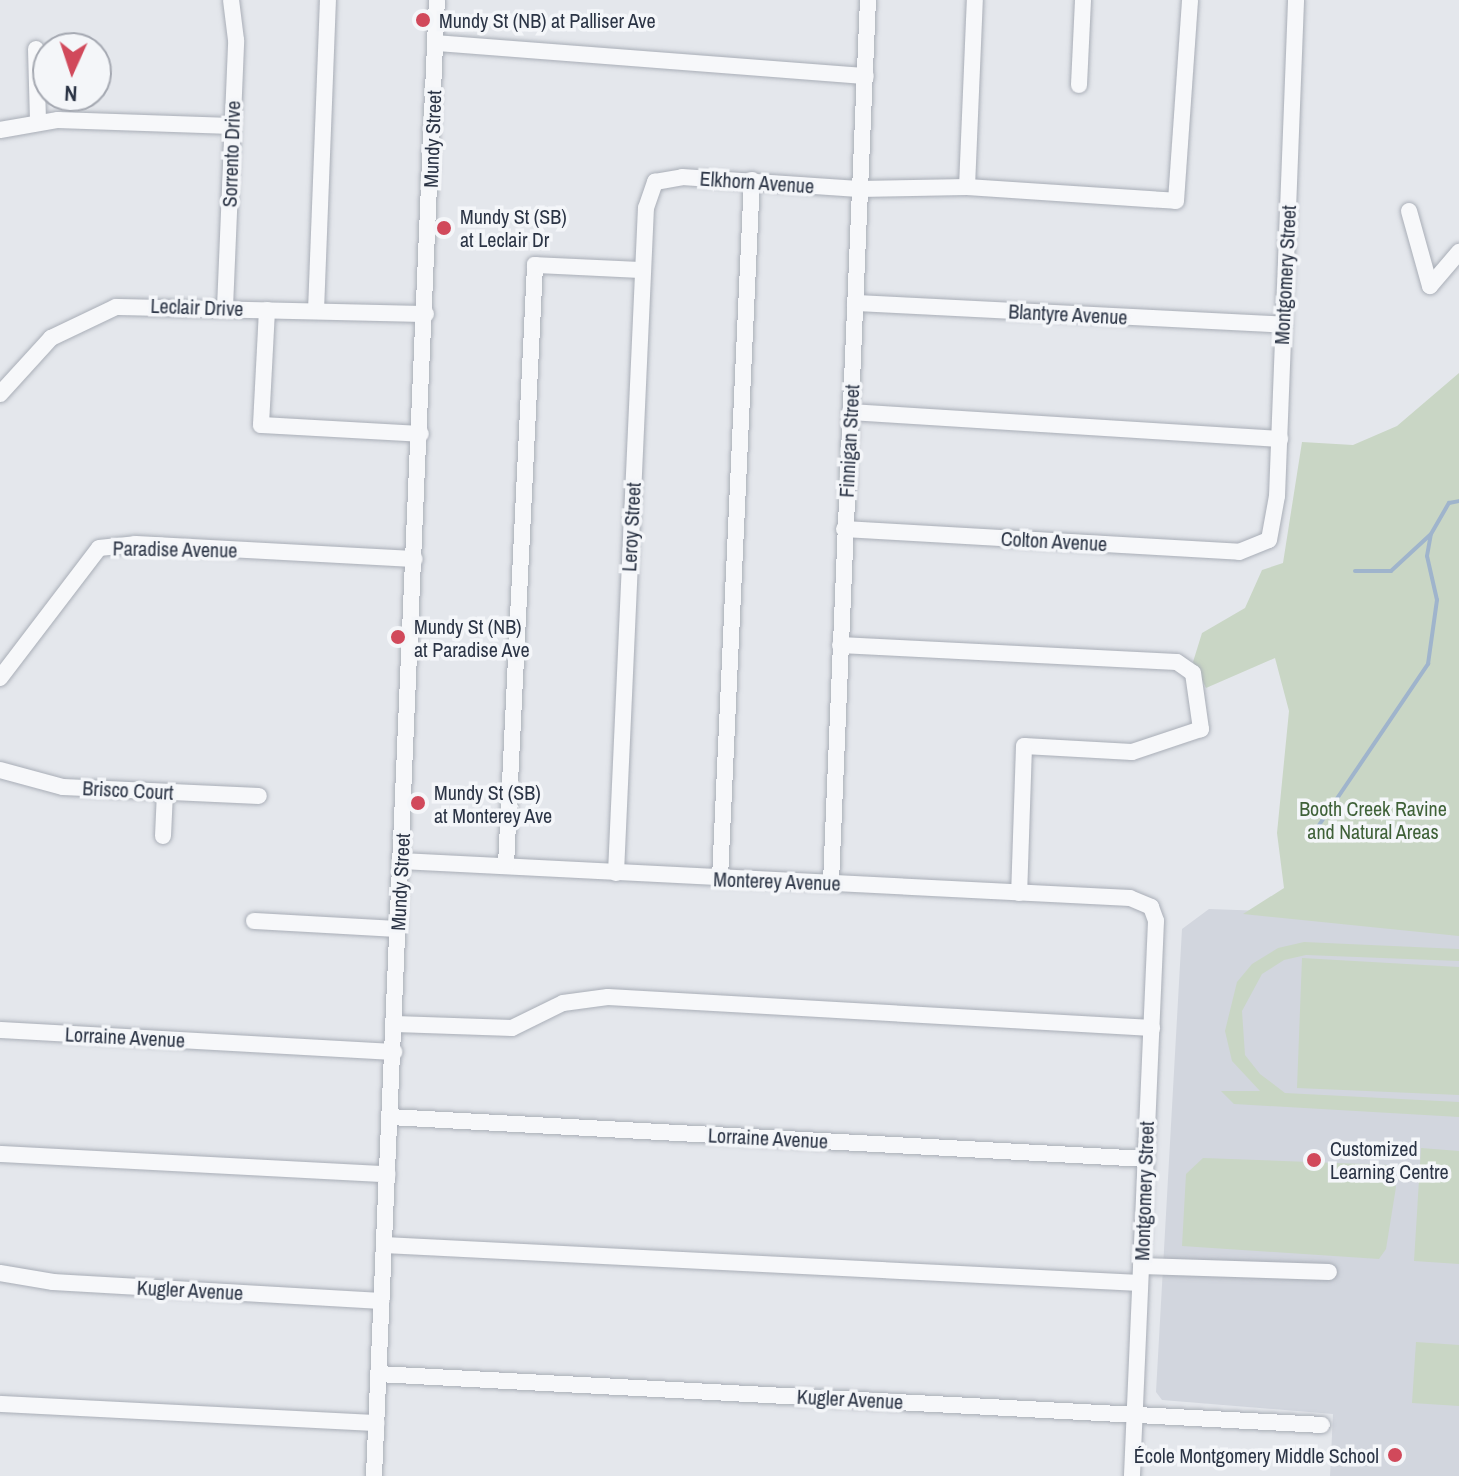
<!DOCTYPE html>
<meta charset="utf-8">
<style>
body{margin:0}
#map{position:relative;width:1459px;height:1476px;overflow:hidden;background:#e4e7ec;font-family:"Archivo Narrow",sans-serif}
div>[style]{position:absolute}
.built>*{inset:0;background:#d2d6de}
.green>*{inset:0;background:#c9d6c5}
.stream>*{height:4px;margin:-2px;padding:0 2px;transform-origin:2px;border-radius:2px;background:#9fb4cc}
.roads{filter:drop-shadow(0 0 2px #a9aeb7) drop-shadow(0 0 2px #a9aeb7)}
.minor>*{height:16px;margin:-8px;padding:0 8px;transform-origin:8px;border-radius:8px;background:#f7f8fa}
.dots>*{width:22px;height:22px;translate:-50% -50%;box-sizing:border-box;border:4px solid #f4f6f9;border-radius:50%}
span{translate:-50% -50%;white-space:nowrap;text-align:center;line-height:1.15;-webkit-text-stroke:7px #f4f6f9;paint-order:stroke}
.poi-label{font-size:20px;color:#2b3445}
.left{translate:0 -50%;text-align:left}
.right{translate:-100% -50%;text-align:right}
.street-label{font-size:20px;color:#2b3445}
.park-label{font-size:20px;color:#3f6138}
.north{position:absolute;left:32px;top:32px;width:80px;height:80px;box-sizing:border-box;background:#f4f6f9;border:2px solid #a4a8b1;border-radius:50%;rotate:183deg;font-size:22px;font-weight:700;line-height:32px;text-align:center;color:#2b3445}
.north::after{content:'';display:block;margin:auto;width:28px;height:36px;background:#d1495b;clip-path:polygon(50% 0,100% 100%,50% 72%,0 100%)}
</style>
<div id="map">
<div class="built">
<div style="clip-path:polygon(1209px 909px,1459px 918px,1459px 1476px,1330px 1476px,1333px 1414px,1162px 1400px,1156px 1392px,1182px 929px)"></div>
</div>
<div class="green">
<div style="clip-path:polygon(1459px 373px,1459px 936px,1243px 914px,1284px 888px,1277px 833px,1289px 711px,1275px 658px,1206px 688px,1193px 662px,1202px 633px,1245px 608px,1262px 570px,1283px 563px,1302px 442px,1353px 445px,1397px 426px)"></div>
<div style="clip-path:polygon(1304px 942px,1459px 949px,1459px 961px,1306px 955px,1284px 960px,1262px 974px,1242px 1011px,1245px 1055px,1260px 1074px,1285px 1093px,1459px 1102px,1459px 1117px,1234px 1104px,1221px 1091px,1260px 1091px,1232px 1061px,1225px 1031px,1237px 982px,1252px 964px,1278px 948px)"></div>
<div style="clip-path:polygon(1302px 958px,1459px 967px,1459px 1095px,1297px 1088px)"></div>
<div style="clip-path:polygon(1421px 1148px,1459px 1151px,1459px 1264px,1414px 1261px)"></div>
<div style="clip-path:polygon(1203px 1158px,1389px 1165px,1396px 1187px,1386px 1249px,1379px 1259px,1182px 1246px,1186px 1174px)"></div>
<div style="clip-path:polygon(1416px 1342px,1459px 1345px,1459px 1406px,1412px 1403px)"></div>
</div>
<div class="stream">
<div style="left:1355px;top:571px;width:36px"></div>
<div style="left:1391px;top:571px;width:53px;rotate:-42.7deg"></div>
<div style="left:1315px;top:831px;width:202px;rotate:-55.9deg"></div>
<div style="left:1428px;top:664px;width:65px;rotate:-82deg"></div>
<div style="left:1437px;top:600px;width:45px;rotate:-102.8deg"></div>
<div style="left:1427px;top:556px;width:22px;rotate:-80deg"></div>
<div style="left:1431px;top:534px;width:36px;rotate:-60deg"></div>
<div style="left:1449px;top:503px;width:10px;rotate:-11deg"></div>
</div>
<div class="roads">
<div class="minor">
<div style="left:436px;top:43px;width:431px;rotate:4.4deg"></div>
<div style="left:36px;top:49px;width:71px;rotate:88.4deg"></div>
<div style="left:1079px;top:85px;width:85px;rotate:-87.3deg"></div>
<div style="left:0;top:130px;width:59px;rotate:-9.8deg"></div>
<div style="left:58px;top:120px;width:173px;rotate:2deg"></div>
<div style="left:967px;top:187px;width:187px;rotate:-87.6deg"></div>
<div style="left:1409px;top:211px;width:78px;rotate:74.4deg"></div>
<div style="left:1430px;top:286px;width:45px;rotate:-49.5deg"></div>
<div style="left:855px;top:303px;width:428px;rotate:2.9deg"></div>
<div style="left:225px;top:308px;width:268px;rotate:-87.6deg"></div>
<div style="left:236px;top:40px;width:40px;rotate:-97.1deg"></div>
<div style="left:267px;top:310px;width:115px;rotate:93deg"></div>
<div style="left:261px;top:425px;width:160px;rotate:3.2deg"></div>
<div style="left:316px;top:311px;width:311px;rotate:-87.8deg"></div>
<div style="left:0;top:394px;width:76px;rotate:-47.7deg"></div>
<div style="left:51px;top:338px;width:72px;rotate:-25.5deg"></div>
<div style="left:116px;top:307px;width:310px;rotate:1.3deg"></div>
<div style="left:850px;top:412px;width:431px;rotate:3.6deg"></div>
<div style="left:844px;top:529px;width:396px;rotate:3.3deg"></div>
<div style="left:1239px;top:552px;width:32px;rotate:-22deg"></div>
<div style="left:1269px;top:540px;width:45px;rotate:-79.7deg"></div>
<div style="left:1277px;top:496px;width:496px;rotate:-87.8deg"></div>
<div style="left:840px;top:645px;width:337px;rotate:2.9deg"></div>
<div style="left:1177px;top:662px;width:19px;rotate:35deg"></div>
<div style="left:1193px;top:673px;width:57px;rotate:81.9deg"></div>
<div style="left:1201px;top:729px;width:73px;rotate:161.6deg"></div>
<div style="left:1132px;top:752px;width:108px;rotate:-176.8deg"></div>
<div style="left:1024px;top:746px;width:147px;rotate:91.9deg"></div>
<div style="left:0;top:678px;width:163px;rotate:-52.7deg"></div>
<div style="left:99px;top:548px;width:36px;rotate:-6deg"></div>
<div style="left:135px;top:544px;width:280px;rotate:3.1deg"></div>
<div style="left:0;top:770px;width:65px;rotate:15.1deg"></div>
<div style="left:63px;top:787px;width:196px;rotate:2.6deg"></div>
<div style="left:163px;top:836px;width:44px;rotate:-87.4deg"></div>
<div style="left:401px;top:861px;width:730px;rotate:2.91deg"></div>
<div style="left:1130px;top:898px;width:23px;rotate:23deg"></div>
<div style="left:1151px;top:907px;width:15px;rotate:70deg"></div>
<div style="left:1156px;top:921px;width:556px;rotate:92.48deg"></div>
<div style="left:506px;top:865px;width:601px;rotate:-87.23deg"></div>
<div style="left:535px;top:265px;width:108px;rotate:2.7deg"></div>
<div style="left:616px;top:873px;width:666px;rotate:-87.42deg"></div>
<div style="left:646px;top:208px;width:28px;rotate:-71deg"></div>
<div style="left:655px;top:182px;width:27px;rotate:-10deg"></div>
<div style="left:682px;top:177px;width:177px;rotate:3.9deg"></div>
<div style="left:859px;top:189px;width:108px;rotate:-1.1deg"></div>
<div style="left:967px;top:187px;width:209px;rotate:3.8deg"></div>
<div style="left:1176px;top:201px;width:201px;rotate:-86deg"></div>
<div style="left:720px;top:878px;width:699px;rotate:-87.38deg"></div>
<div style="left:831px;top:882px;width:883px;rotate:-87.6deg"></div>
<div style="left:254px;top:921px;width:144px;rotate:3.2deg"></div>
<div style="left:395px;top:1024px;width:117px;rotate:2deg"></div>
<div style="left:512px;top:1028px;width:57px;rotate:-26.1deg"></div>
<div style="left:563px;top:1003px;width:45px;rotate:-7.6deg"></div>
<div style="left:608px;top:997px;width:545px;rotate:3.26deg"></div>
<div style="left:0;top:1030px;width:395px;rotate:3.2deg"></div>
<div style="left:390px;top:1117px;width:757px;rotate:3.18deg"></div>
<div style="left:0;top:1154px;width:388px;rotate:3deg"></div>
<div style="left:384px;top:1245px;width:757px;rotate:2.88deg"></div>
<div style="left:1141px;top:1266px;width:188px;rotate:1.8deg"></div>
<div style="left:0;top:1273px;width:54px;rotate:9.6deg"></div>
<div style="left:53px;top:1282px;width:329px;rotate:3.3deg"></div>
<div style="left:378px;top:1374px;width:945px;rotate:3.09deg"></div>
<div style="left:0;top:1404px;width:377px;rotate:2.9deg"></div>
<div style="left:374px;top:1476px;width:1477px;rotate:-87.56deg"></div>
</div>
</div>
<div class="dots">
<div style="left:423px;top:20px;background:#d1495b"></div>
<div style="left:444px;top:228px;background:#d1495b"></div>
<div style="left:398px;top:637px;background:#d1495b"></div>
<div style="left:418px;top:803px;background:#d1495b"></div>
<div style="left:1314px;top:1160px;background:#d1495b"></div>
<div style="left:1395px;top:1455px;background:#d1495b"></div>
</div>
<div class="poi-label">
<span class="left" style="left:439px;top:20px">Mundy St (NB) at Palliser Ave</span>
<span class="left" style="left:460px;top:228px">Mundy St (SB)<br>at Leclair Dr</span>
<span class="left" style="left:414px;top:638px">Mundy St (NB)<br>at Paradise Ave</span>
<span class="left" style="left:434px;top:804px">Mundy St (SB)<br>at Monterey Ave</span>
<span class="left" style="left:1330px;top:1160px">Customized<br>Learning Centre</span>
<span class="right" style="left:1379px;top:1455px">École Montgomery Middle School</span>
</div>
<div class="street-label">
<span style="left:432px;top:139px;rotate:-88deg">Mundy Street</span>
<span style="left:231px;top:154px;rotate:-88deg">Sorrento Drive</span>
<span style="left:757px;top:182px;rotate:4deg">Elkhorn Avenue</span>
<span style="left:1285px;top:275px;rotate:-87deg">Montgomery Street</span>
<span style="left:197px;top:307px;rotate:2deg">Leclair Drive</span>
<span style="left:1068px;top:314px;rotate:3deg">Blantyre Avenue</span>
<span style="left:849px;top:441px;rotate:-87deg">Finnigan Street</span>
<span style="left:631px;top:527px;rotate:-87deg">Leroy Street</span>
<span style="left:1054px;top:541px;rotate:3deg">Colton Avenue</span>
<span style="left:175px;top:549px;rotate:1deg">Paradise Avenue</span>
<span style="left:128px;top:790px;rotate:3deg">Brisco Court</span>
<span style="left:777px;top:881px;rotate:2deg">Monterey Avenue</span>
<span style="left:400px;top:882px;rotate:-87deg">Mundy Street</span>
<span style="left:125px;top:1037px;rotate:3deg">Lorraine Avenue</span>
<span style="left:768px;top:1138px;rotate:3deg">Lorraine Avenue</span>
<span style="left:1144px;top:1191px;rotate:-88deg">Montgomery Street</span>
<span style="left:190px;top:1290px;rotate:3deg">Kugler Avenue</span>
<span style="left:850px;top:1399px;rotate:3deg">Kugler Avenue</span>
</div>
<div class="park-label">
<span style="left:1373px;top:820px">Booth Creek Ravine<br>and Natural Areas</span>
</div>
<div class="north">N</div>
</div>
